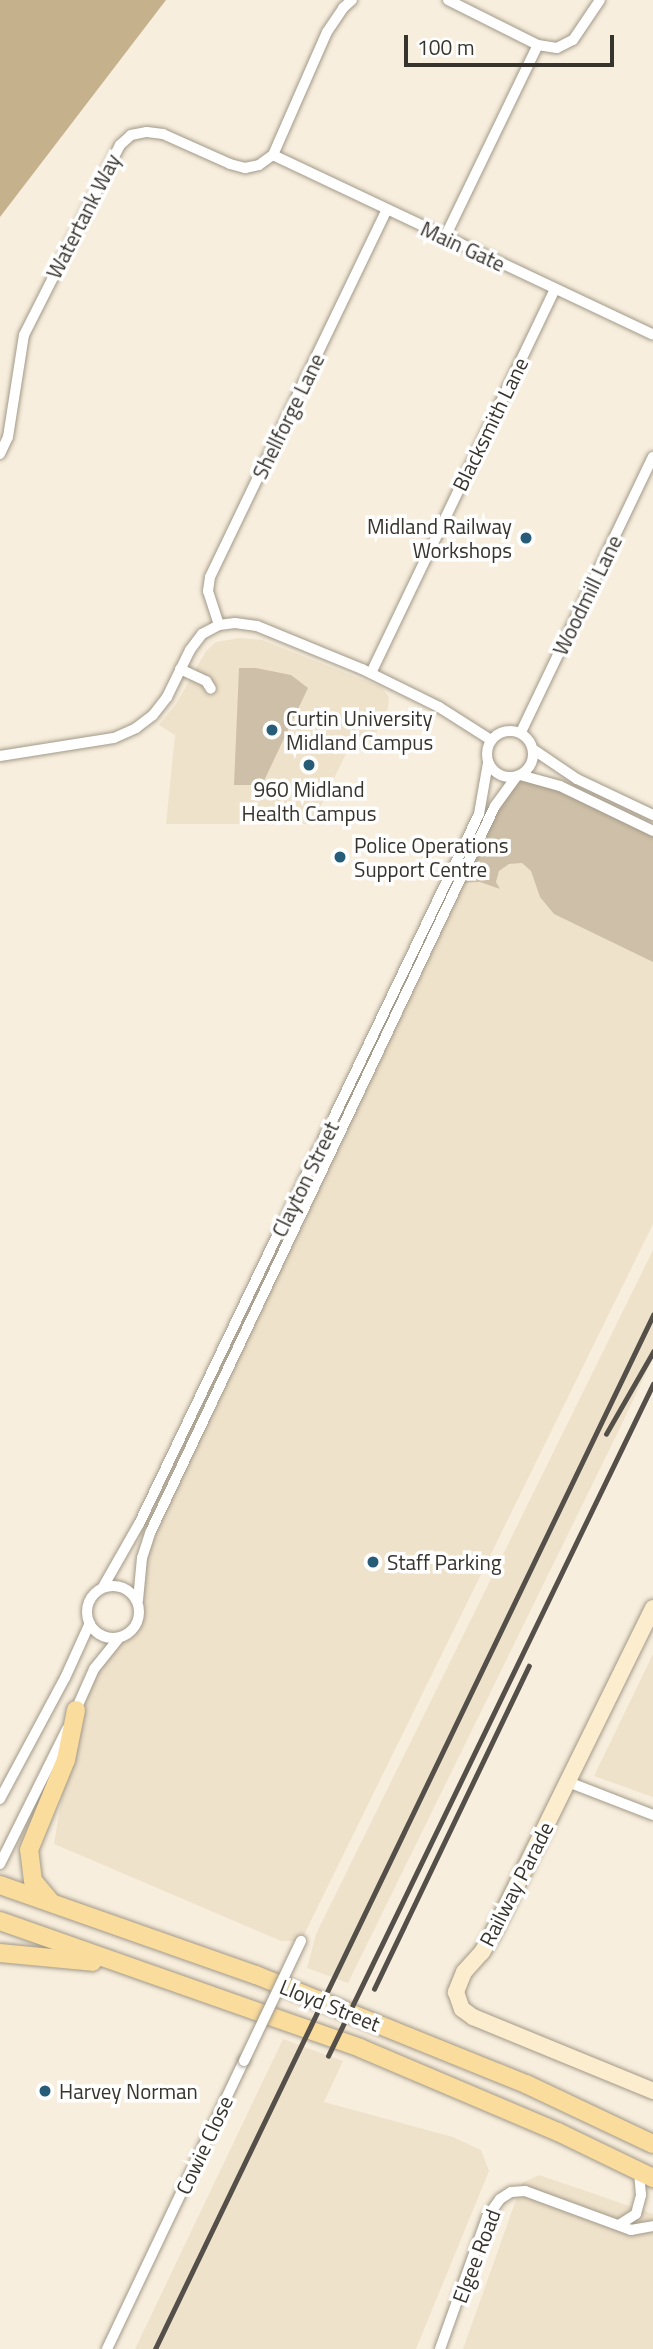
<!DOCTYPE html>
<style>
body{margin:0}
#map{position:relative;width:653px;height:2349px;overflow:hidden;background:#f8eedd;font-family:"Titillium Web",sans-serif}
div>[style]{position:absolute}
.built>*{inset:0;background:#efe2cb}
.green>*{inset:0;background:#cec0a8}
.forest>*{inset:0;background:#c5b18c}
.roads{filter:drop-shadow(0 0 2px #a29989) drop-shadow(0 0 2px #a29989)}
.street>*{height:10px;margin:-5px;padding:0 5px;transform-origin:5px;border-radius:5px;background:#fff}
.street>.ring{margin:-5px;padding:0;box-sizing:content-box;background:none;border:10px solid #fff;border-radius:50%}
.secondary>*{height:16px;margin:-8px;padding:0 8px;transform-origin:8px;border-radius:8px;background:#fcedce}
.primary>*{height:18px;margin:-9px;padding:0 9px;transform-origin:9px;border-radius:9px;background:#fadc9d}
.rail>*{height:4.5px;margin:-2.25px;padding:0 2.25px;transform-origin:2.25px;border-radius:2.25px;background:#544f48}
.bridges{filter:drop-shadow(0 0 2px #a29989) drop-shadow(0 0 2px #a29989)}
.street-bridge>*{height:10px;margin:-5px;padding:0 5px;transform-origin:5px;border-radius:5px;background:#fff}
.dots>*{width:19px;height:19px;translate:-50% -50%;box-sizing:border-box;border:4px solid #fff;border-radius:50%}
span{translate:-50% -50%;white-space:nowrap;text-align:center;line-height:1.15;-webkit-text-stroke:7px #fff;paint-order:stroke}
.street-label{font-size:21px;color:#37332d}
.poi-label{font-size:21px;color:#37332d}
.right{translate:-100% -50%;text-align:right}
.left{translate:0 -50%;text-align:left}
.scale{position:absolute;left:404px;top:35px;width:210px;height:32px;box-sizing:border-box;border:4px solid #37332d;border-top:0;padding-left:9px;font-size:21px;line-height:24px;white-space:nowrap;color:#37332d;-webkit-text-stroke:5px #fff;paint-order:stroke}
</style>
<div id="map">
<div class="built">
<div style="clip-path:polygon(240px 638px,262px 640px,381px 687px,389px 697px,388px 708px,372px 742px,355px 735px,312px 824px,166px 824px,175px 735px,159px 725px,176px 704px,206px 651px,216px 642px)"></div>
<div style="clip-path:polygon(495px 806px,653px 831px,653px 1224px,301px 1941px,281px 1941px,54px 1844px,76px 1710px,94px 1669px,118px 1639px,129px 1633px,138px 1622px,142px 1558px)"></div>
<div style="clip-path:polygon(653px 1250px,653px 1358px,618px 1432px,348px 1983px,307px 1968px,316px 1934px)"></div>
<div style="clip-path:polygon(653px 1654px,653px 1797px,594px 1776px)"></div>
<div style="clip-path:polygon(283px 2039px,343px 2061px,324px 2102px,453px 2137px,481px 2150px,489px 2171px,416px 2349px,135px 2349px)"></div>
<div style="clip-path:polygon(539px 2175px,653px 2214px,653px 2349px,463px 2349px,522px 2183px)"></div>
</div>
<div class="green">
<div style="clip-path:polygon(239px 668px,256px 668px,291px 675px,308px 688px,262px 785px,234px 785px)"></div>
<div style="clip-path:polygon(516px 777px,533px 779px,653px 831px,653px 962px,554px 914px,540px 897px,531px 871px,522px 863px,509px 864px,499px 871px,496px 882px,500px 889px,480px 882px,459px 883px)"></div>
</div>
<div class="forest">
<div style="clip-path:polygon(0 0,166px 0,0 217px)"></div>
</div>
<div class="roads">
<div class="street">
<div style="left:448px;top:0;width:101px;rotate:26.6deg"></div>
<div style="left:538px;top:45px;width:19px;rotate:9deg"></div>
<div style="left:557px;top:48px;width:18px;rotate:-27deg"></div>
<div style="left:573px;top:40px;width:48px;rotate:-56deg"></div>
<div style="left:273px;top:155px;width:420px;rotate:25.3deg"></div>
<div style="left:445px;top:237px;width:213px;rotate:-64.2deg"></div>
<div style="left:0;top:454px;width:19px;rotate:-65deg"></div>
<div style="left:8px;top:437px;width:103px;rotate:-81.1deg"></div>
<div style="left:24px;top:335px;width:213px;rotate:-63.2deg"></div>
<div style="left:120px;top:145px;width:15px;rotate:-42deg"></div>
<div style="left:131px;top:135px;width:16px;rotate:-11deg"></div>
<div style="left:147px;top:132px;width:16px;rotate:7deg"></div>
<div style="left:163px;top:134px;width:73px;rotate:24.1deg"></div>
<div style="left:230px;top:164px;width:16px;rotate:15deg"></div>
<div style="left:245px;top:168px;width:14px;rotate:-12deg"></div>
<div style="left:259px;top:165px;width:17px;rotate:-36deg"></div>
<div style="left:273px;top:155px;width:134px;rotate:-66.3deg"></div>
<div style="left:327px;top:32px;width:29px;rotate:-56deg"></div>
<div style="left:343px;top:8px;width:12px;rotate:-42deg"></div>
<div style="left:219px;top:625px;width:36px;rotate:-108deg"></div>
<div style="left:208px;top:591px;width:14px;rotate:-82deg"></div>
<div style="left:210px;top:577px;width:407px;rotate:-64.3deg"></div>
<div style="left:180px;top:669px;width:29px;rotate:25deg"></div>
<div style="left:206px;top:681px;width:9px;rotate:58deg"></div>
<div style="left:371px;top:673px;width:426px;rotate:-64.4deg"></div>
<div class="ring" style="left:487px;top:731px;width:36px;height:36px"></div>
<div style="left:521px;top:732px;width:305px;rotate:-64.4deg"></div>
<div style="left:534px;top:750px;width:52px;rotate:34deg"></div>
<div style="left:577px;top:779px;width:84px;rotate:25.3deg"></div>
<div style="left:0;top:756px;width:115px;rotate:-9deg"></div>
<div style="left:114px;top:738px;width:24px;rotate:-24deg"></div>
<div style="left:136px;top:728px;width:21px;rotate:-37deg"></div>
<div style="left:153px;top:715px;width:23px;rotate:-52deg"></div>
<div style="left:167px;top:697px;width:52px;rotate:-63.9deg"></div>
<div style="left:190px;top:650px;width:20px;rotate:-53deg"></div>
<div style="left:202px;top:634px;width:19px;rotate:-28deg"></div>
<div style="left:219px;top:625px;width:16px;rotate:-7deg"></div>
<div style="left:235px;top:623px;width:22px;rotate:8deg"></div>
<div style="left:257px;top:626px;width:113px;rotate:22.3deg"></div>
<div style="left:362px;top:669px;width:86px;rotate:26.3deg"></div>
<div style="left:439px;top:707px;width:62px;rotate:32.4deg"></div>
<div style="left:520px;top:775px;width:41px;rotate:15.4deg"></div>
<div style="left:560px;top:786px;width:103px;rotate:25.8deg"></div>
<div class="ring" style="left:87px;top:1586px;width:42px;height:42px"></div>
<div style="left:103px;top:1587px;width:73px;rotate:-60.3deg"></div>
<div style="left:139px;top:1524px;width:787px;rotate:-64.41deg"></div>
<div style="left:479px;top:814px;width:52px;rotate:-80deg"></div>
<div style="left:138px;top:1600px;width:42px;rotate:-84.6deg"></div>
<div style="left:142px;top:1558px;width:28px;rotate:-72deg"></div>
<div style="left:151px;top:1531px;width:802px;rotate:-64.62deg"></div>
<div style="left:495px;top:806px;width:36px;rotate:-54deg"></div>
<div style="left:74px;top:1714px;width:49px;rotate:-66deg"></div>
<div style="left:94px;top:1669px;width:38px;rotate:-51deg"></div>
<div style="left:568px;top:1782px;width:91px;rotate:21.2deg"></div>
<div style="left:0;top:1799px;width:137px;rotate:-61.8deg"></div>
<div style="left:65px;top:1678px;width:60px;rotate:-65.6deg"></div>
<div style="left:0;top:1864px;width:151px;rotate:-63.6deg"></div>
<div style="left:619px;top:2225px;width:20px;rotate:-33deg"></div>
<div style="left:636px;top:2214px;width:20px;rotate:-75deg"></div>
<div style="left:641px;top:2195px;width:24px;rotate:-95deg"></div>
<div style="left:107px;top:2349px;width:319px;rotate:-64.6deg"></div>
<div style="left:440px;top:2349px;width:140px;rotate:-70.4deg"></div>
<div style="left:487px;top:2217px;width:22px;rotate:-54deg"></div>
<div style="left:500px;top:2199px;width:13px;rotate:-32deg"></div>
<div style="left:511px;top:2192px;width:14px;rotate:-4deg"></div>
<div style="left:525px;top:2191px;width:113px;rotate:20.2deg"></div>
<div style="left:631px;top:2230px;width:22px;rotate:-10deg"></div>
</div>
<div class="secondary">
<div style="left:653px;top:1608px;width:364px;rotate:116.2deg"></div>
<div style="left:492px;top:1935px;width:20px;rotate:120deg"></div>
<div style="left:482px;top:1952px;width:27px;rotate:132deg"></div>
<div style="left:464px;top:1972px;width:22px;rotate:112deg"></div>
<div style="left:456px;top:1992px;width:18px;rotate:71deg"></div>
<div style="left:462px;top:2009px;width:14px;rotate:36deg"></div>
<div style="left:473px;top:2017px;width:195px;rotate:22.3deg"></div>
</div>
<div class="primary">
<div style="left:0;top:1885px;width:271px;rotate:19.4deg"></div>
<div style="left:256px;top:1975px;width:291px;rotate:22deg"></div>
<div style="left:526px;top:2084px;width:140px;rotate:25.3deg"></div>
<div style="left:50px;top:1901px;width:26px;rotate:-130deg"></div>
<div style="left:33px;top:1881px;width:31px;rotate:-97deg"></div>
<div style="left:29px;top:1850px;width:97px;rotate:-67.7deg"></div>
<div style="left:66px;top:1760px;width:51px;rotate:-78.7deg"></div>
<div style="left:0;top:1921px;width:382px;rotate:19.4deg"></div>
<div style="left:360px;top:2048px;width:215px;rotate:23deg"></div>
<div style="left:558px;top:2132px;width:106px;rotate:25.8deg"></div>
<div style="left:0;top:1953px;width:93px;rotate:5.5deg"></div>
</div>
</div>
<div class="rail">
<div style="left:606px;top:1434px;width:95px;rotate:-60.2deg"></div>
<div style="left:374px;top:1989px;width:358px;rotate:-64.4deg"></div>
<div style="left:328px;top:2056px;width:746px;rotate:-64.19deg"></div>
<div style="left:155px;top:2349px;width:1148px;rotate:-64.28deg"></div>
</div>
<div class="bridges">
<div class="street-bridge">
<div style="left:244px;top:2061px;width:133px;rotate:-64.6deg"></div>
</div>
</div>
<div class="dots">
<div style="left:526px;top:538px;background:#265c77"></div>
<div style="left:272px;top:730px;background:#265c77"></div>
<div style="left:309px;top:765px;background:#265c77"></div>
<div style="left:340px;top:857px;background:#265c77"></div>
<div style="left:373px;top:1562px;background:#265c77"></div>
<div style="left:45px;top:2091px;background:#265c77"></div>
</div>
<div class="street-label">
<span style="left:83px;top:216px;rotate:-63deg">Watertank Way</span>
<span style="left:463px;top:246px;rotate:25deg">Main Gate</span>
<span style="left:288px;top:416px;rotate:-64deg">Shellforge Lane</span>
<span style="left:490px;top:424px;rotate:-64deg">Blacksmith Lane</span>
<span style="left:587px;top:595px;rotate:-64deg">Woodmill Lane</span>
<span style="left:305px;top:1179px;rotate:-64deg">Clayton Street</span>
<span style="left:516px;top:1884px;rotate:-63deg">Railway Parade</span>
<span style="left:330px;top:2005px;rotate:22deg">Lloyd Street</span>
<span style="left:204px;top:2145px;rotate:-65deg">Cowie Close</span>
<span style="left:476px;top:2256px;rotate:-69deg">Elgee Road</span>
</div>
<div class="poi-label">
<span class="right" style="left:512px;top:538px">Midland Railway<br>Workshops</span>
<span class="left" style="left:286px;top:730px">Curtin University<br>Midland Campus</span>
<span style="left:309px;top:801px">960 Midland<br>Health Campus</span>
<span class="left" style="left:354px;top:857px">Police Operations<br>Support Centre</span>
<span class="left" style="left:387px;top:1562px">Staff Parking</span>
<span class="left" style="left:59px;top:2091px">Harvey Norman</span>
</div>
<div class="scale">100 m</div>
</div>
